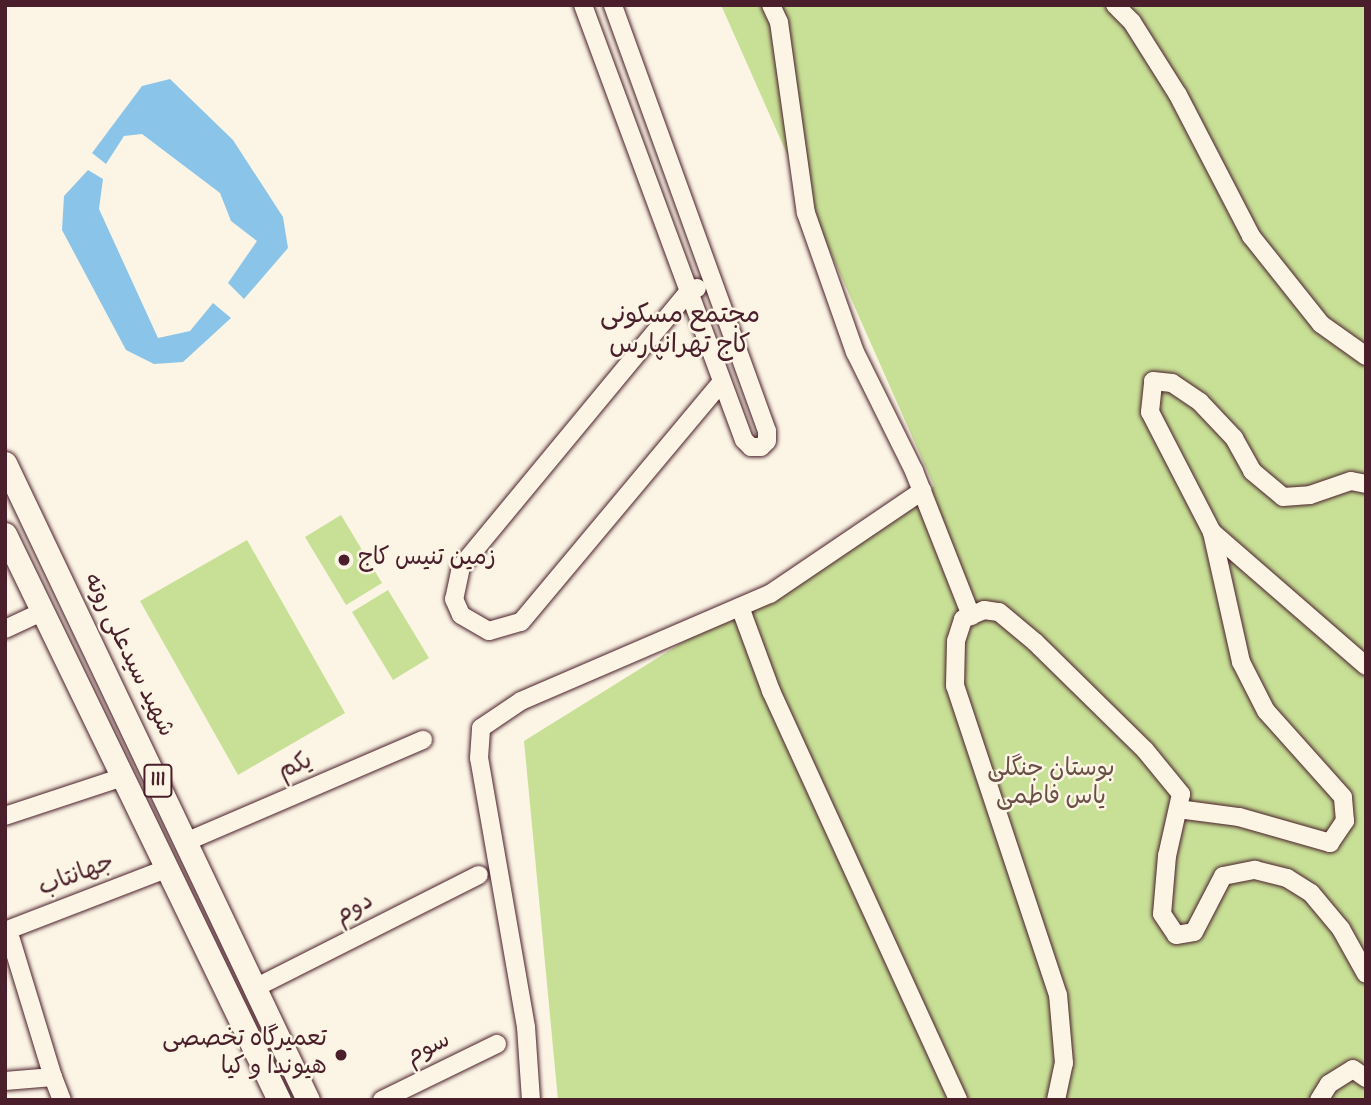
<!DOCTYPE html>
<meta charset="utf-8">
<style>
body{margin:0}
#map{position:relative;width:1371px;height:1105px;overflow:hidden;background:#fcf5e5;font-family:Dekko,"Playpen Sans Arabic",sans-serif}
div>[style]{position:absolute}
.green>*{inset:0;background:#c8e096}
.water>*{inset:0;background:#8ac5e9}
.roads{filter:drop-shadow(0 0 2px #4a1f2b) drop-shadow(0 0 2px #4a1f2b)}
.minor>*{height:18px;margin:-9px;padding:0 9px;transform-origin:9px;border-radius:9px;background:#fcf5e5}
.major>*{height:23px;margin:-11.5px;padding:0 11.5px;transform-origin:11.5px;border-radius:11.5px;background:#fcf5e5}
.dots>*{width:19px;height:19px;translate:-50% -50%;box-sizing:border-box;border:4px solid #fcf5e5;border-radius:50%}
span{translate:-50% -50%;white-space:nowrap;text-align:center;line-height:1.15;-webkit-text-stroke:5px #fcf5e5;paint-order:stroke}
.shield-label span{padding:2px 5px;background:#fcf5e5;border:2px solid;border-radius:5px;-webkit-text-stroke-width:0}
.shield-label{font-size:23px;color:#4a1f2b;font-weight:700}
.poi-label{font-size:24px;color:#4a1f2b}
.left{translate:0 -50%;text-align:left}
.right{translate:-100% -50%;text-align:right}
.street-label{font-size:24px;color:#4a1f2b}
.park-label{font-size:24px;color:#6a4f46}
.neighbourhood-label{font-size:26px;color:#4a1f2b}
.frame{position:absolute;inset:0;border:7px solid #4a1f2b;pointer-events:none}
</style>
<div id="map">
<div class="green">
<div style="clip-path:polygon(721px 5px,1366px 5px,1366px 1100px,558px 1100px,524px 741px,934px 486px)"></div>
<div style="clip-path:polygon(341px 515px,382px 583px,346px 605px,305px 537px)"></div>
<div style="clip-path:polygon(247px 540px,345px 713px,238px 775px,140px 601px)"></div>
<div style="clip-path:polygon(388px 590px,429px 658px,393px 680px,352px 612px)"></div>
</div>
<div class="water">
<div style="clip-path:polygon(170px 79px,233px 140px,283px 217px,288px 248px,244px 299px,228px 283px,257px 241px,231px 221px,220px 193px,142px 134px,124px 136px,106px 164px,92px 153px,142px 86px)"></div>
<div style="clip-path:polygon(88px 170px,103px 179px,99px 209px,158px 338px,190px 331px,213px 303px,231px 318px,183px 362px,154px 364px,126px 350px,62px 230px,64px 196px)"></div>
</div>
<div class="roads">
<div class="minor">
<div style="left:583px;top:5px;width:464px;rotate:69.7deg"></div>
<div style="left:744px;top:440px;width:10px;rotate:45deg"></div>
<div style="left:751px;top:447px;width:10px"></div>
<div style="left:761px;top:447px;width:8px;rotate:-45deg"></div>
<div style="left:767px;top:441px;width:10px;rotate:-90deg"></div>
<div style="left:767px;top:431px;width:453px;rotate:-109.9deg"></div>
<div style="left:771px;top:5px;width:19px;rotate:65deg"></div>
<div style="left:779px;top:22px;width:193px;rotate:82deg"></div>
<div style="left:806px;top:213px;width:147px;rotate:70.6deg"></div>
<div style="left:855px;top:352px;width:133px;rotate:63.6deg"></div>
<div style="left:914px;top:471px;width:156px;rotate:68.5deg"></div>
<div style="left:1115px;top:5px;width:24px;rotate:45deg"></div>
<div style="left:1132px;top:22px;width:86px;rotate:57.8deg"></div>
<div style="left:1178px;top:95px;width:159px;rotate:62.6deg"></div>
<div style="left:1251px;top:236px;width:112px;rotate:51.5deg"></div>
<div style="left:1321px;top:324px;width:55px;rotate:35.4deg"></div>
<div style="left:697px;top:288px;width:9px;rotate:159deg"></div>
<div style="left:689px;top:291px;width:358px;rotate:129.6deg"></div>
<div style="left:461px;top:567px;width:33px;rotate:102deg"></div>
<div style="left:454px;top:599px;width:17px;rotate:66deg"></div>
<div style="left:461px;top:615px;width:32px;rotate:30deg"></div>
<div style="left:489px;top:631px;width:33px;rotate:-16deg"></div>
<div style="left:521px;top:622px;width:313px;rotate:-50.1deg"></div>
<div style="left:1212px;top:532px;width:204px;rotate:41deg"></div>
<div style="left:740px;top:607px;width:90px;rotate:69.7deg"></div>
<div style="left:771px;top:691px;width:450px;rotate:65.4deg"></div>
<div style="left:5px;top:629px;width:40px;rotate:-25deg"></div>
<div style="left:1178px;top:809px;width:62px;rotate:7.5deg"></div>
<div style="left:1239px;top:817px;width:95px;rotate:15.9deg"></div>
<div style="left:1330px;top:843px;width:27px;rotate:-56deg"></div>
<div style="left:1345px;top:821px;width:24px;rotate:-95deg"></div>
<div style="left:1343px;top:797px;width:115px;rotate:-131.8deg"></div>
<div style="left:1266px;top:711px;width:55px;rotate:-117deg"></div>
<div style="left:1241px;top:662px;width:133px;rotate:-102.6deg"></div>
<div style="left:1212px;top:532px;width:135px;rotate:-117.3deg"></div>
<div style="left:1150px;top:412px;width:31px;rotate:-84deg"></div>
<div style="left:1153px;top:381px;width:19px;rotate:6deg"></div>
<div style="left:1172px;top:383px;width:34px;rotate:34deg"></div>
<div style="left:1200px;top:402px;width:50px;rotate:46.6deg"></div>
<div style="left:1234px;top:438px;width:38px;rotate:61deg"></div>
<div style="left:1252px;top:471px;width:40px;rotate:40deg"></div>
<div style="left:1283px;top:497px;width:27px;rotate:-4deg"></div>
<div style="left:1310px;top:495px;width:43px;rotate:-18.9deg"></div>
<div style="left:1351px;top:481px;width:15px;rotate:11deg"></div>
<div style="left:5px;top:816px;width:124px;rotate:-18.3deg"></div>
<div style="left:188px;top:841px;width:256px;rotate:-23.3deg"></div>
<div style="left:8px;top:930px;width:154px;rotate:73deg"></div>
<div style="left:5px;top:931px;width:173px;rotate:-21.1deg"></div>
<div style="left:253px;top:989px;width:253px;rotate:-26.8deg"></div>
<div style="left:5px;top:1081px;width:48px;rotate:-4.8deg"></div>
<div style="left:53px;top:1077px;width:25px;rotate:69deg"></div>
<div style="left:382px;top:1100px;width:128px;rotate:-26deg"></div>
<div style="left:531px;top:1100px;width:73px;rotate:-93.9deg"></div>
<div style="left:526px;top:1027px;width:273px;rotate:-99.9deg"></div>
<div style="left:479px;top:758px;width:30px;rotate:-86deg"></div>
<div style="left:481px;top:728px;width:48px;rotate:-34deg"></div>
<div style="left:521px;top:701px;width:271px;rotate:-23.3deg"></div>
<div style="left:770px;top:594px;width:184px;rotate:-34.1deg"></div>
<div style="left:1056px;top:1100px;width:38px;rotate:-78deg"></div>
<div style="left:1064px;top:1063px;width:68px;rotate:-95deg"></div>
<div style="left:1058px;top:995px;width:326px;rotate:-108.4deg"></div>
<div style="left:955px;top:686px;width:45px;rotate:-88.7deg"></div>
<div style="left:956px;top:641px;width:23px;rotate:-72deg"></div>
<div style="left:963px;top:619px;width:23px;rotate:-23deg"></div>
<div style="left:984px;top:610px;width:15px;rotate:8deg"></div>
<div style="left:999px;top:612px;width:47px;rotate:39.8deg"></div>
<div style="left:1035px;top:642px;width:154px;rotate:44.5deg"></div>
<div style="left:1145px;top:750px;width:57px;rotate:50.7deg"></div>
<div style="left:1181px;top:794px;width:64px;rotate:102.7deg"></div>
<div style="left:1167px;top:856px;width:58px;rotate:94.9deg"></div>
<div style="left:1162px;top:914px;width:25px;rotate:56deg"></div>
<div style="left:1176px;top:935px;width:18px;rotate:-9deg"></div>
<div style="left:1194px;top:932px;width:63px;rotate:-62.6deg"></div>
<div style="left:1223px;top:876px;width:33px;rotate:-11deg"></div>
<div style="left:1255px;top:870px;width:33px;rotate:14deg"></div>
<div style="left:1287px;top:878px;width:28px;rotate:32deg"></div>
<div style="left:1311px;top:893px;width:47px;rotate:50.2deg"></div>
<div style="left:1341px;top:929px;width:51px;rotate:60.9deg"></div>
<div style="left:1319px;top:1100px;width:19px;rotate:-58deg"></div>
<div style="left:1329px;top:1084px;width:28px;rotate:-32deg"></div>
<div style="left:1353px;top:1069px;width:16px;rotate:35deg"></div>
</div>
<div class="major">
<div style="left:5px;top:463px;width:705px;rotate:64.56deg"></div>
<div style="left:5px;top:534px;width:629px;rotate:64.17deg"></div>
</div>
</div>
<div class="dots">
<div style="left:344px;top:560px;background:#4a1f2b"></div>
<div style="left:341px;top:1055px;background:#4a1f2b"></div>
</div>
<div class="shield-label">
<span style="left:158px;top:781px">111</span>
</div>
<div class="poi-label">
<span class="left" style="left:358px;top:560px">زمین تنیس کاج</span>
<span class="right" style="left:327px;top:1055px">تعمیرگاه تخصصی<br>هیوندا و کیا</span>
</div>
<div class="street-label">
<span style="left:127px;top:656px;rotate:64deg">شهید سیدعلی روته</span>
<span style="left:296px;top:768px;rotate:-23deg">یکم</span>
<span style="left:77px;top:877px;rotate:-21deg">جهانتاب</span>
<span style="left:355px;top:910px;rotate:-27deg">دوم</span>
<span style="left:429px;top:1050px;rotate:-26deg">سوم</span>
</div>
<div class="park-label">
<span style="left:1051px;top:785px">بوستان جنگلی<br>یاس فاطمی</span>
</div>
<div class="neighbourhood-label">
<span style="left:680px;top:332px">مجتمع مسکونی<br>کاج تهرانپارس</span>
</div>
<div class="frame"></div>
</div>
